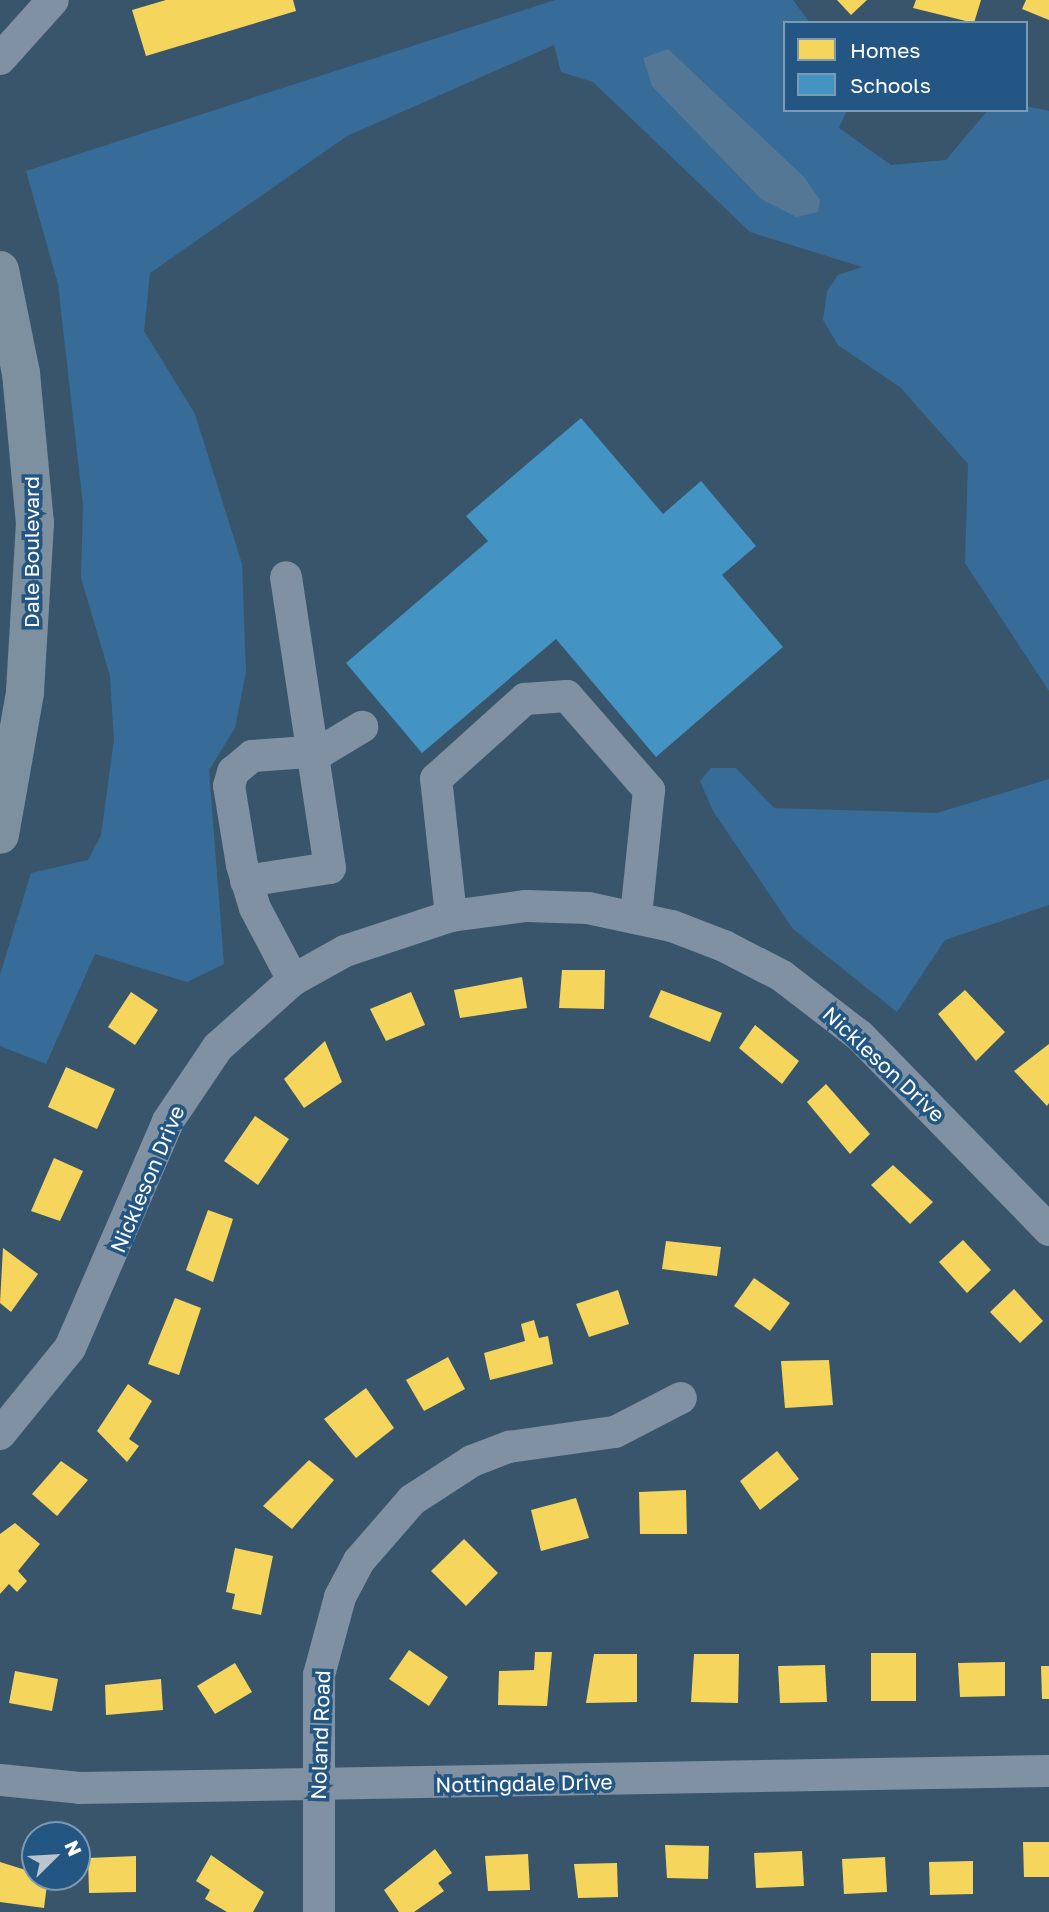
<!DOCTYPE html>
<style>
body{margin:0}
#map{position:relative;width:1049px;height:1912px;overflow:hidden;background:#39556c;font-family:"Golos Text",sans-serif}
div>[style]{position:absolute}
.green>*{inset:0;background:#376c99}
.water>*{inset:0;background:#537795}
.homes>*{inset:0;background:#f6d55c}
.schools>*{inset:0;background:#4393c3}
.minor>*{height:32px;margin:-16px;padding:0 16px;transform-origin:16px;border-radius:16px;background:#7f91a2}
.major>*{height:38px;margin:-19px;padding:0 19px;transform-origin:19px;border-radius:19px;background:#7d90a0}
span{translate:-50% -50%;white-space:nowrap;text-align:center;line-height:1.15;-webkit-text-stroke:7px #235682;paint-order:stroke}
.street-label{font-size:21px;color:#fff}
.legend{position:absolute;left:783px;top:21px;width:245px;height:91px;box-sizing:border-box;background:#235682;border:2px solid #7b9ab4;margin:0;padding:9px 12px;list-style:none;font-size:21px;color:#fff}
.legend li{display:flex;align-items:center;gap:14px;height:35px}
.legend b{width:35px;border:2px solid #7b9ab4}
.north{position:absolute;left:21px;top:1821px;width:70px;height:70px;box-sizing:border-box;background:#235682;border:2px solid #7b9ab4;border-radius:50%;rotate:66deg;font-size:19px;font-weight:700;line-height:28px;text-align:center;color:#fff}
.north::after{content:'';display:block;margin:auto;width:24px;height:32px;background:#bac4cc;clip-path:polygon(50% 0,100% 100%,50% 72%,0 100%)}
</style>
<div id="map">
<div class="green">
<div style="clip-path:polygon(555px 0,793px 0,810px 23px,785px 23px,785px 110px,847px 110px,839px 128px,891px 165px,946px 160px,988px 110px,1026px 106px,1049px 111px,1049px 691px,965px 563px,968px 464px,901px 388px,838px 345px,823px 320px,827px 291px,838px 275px,862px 267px,750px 232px,593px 82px,561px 72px,554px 45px,347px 136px,150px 273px,144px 331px,195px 414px,242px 564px,246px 672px,235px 728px,209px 770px,224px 964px,187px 982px,95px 954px,46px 1064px,0 1046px,0 975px,31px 873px,88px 860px,101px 835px,114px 740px,110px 676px,81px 578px,83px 505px,58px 284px,26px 171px)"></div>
<div style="clip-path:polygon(711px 768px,736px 768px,774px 808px,937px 813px,1049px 779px,1049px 905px,945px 940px,897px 1012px,793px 929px,713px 811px,700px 781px)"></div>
</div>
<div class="water">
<div style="clip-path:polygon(668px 49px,804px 177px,820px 200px,818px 212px,796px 217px,761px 199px,652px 86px,643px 58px)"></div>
</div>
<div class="homes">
<div style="clip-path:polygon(166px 0,293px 0,296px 11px,146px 56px,132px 10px)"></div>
<div style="clip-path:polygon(837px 0,867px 0,851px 15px)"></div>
<div style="clip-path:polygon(916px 0,981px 0,974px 23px,913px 8px)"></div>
<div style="clip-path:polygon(1026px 0,1049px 0,1049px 20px,1022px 9px)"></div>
<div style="clip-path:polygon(562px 970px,605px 970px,604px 1009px,559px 1008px)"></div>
<div style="clip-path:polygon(522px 977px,527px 1008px,460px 1018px,454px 990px)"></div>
<div style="clip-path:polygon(661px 990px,722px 1013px,710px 1042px,649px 1017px)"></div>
<div style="clip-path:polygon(965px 990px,1005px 1032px,976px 1061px,938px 1014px)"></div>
<div style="clip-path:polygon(131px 992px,158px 1010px,135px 1045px,108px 1027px)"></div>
<div style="clip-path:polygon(411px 992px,425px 1025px,386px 1041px,370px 1009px)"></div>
<div style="clip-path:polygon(755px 1025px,799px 1061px,782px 1084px,739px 1048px)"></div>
<div style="clip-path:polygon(325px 1041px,342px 1082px,304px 1108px,284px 1079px)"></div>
<div style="clip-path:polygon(1049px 1044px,1049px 1103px,1047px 1106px,1014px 1071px)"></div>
<div style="clip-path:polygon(66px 1067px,115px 1089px,97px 1129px,48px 1107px)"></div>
<div style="clip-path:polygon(826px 1084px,870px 1134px,850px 1154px,807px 1102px)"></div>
<div style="clip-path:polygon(255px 1116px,289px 1139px,258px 1185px,224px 1161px)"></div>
<div style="clip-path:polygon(54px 1158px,83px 1171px,60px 1221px,31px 1211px)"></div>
<div style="clip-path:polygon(893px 1165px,933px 1202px,910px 1224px,871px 1185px)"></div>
<div style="clip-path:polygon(208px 1210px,233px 1219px,213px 1282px,186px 1270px)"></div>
<div style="clip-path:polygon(963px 1240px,991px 1270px,967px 1293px,939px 1262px)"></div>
<div style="clip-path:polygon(666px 1241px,721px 1247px,717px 1276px,662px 1269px)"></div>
<div style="clip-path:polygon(3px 1248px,38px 1274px,11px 1312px,0 1303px)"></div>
<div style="clip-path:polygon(754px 1278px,790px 1303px,770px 1331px,734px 1306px)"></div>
<div style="clip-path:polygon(1014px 1289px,1043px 1321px,1020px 1343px,990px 1312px)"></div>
<div style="clip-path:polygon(618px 1290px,629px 1324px,589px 1337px,576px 1304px)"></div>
<div style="clip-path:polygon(175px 1298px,201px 1308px,179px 1375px,148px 1364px)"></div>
<div style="clip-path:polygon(534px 1320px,539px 1338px,548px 1336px,553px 1364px,490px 1380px,484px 1353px,525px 1341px,521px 1324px)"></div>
<div style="clip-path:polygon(448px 1357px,465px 1389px,424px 1411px,406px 1380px)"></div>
<div style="clip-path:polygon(829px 1360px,833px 1405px,785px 1408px,781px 1361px)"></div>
<div style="clip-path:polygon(128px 1384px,152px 1401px,129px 1439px,139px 1446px,127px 1462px,97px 1431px)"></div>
<div style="clip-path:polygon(366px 1388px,394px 1428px,356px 1458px,324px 1419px)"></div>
<div style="clip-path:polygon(777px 1451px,799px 1479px,760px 1510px,740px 1481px)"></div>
<div style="clip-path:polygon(309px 1460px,334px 1480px,292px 1529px,263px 1506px)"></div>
<div style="clip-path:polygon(61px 1461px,88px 1480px,57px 1516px,32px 1494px)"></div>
<div style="clip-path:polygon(686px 1490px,687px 1534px,640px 1534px,639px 1492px)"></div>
<div style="clip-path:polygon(576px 1498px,589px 1538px,541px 1551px,531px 1510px)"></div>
<div style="clip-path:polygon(15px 1523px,40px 1544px,18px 1571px,27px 1581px,17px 1592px,9px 1584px,0 1594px,0 1534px)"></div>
<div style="clip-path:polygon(464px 1539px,498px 1573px,466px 1606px,431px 1571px)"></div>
<div style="clip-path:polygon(235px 1548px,273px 1556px,261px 1615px,232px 1609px,235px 1594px,226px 1592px)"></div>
<div style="clip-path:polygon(409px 1650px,448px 1677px,429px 1706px,389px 1679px)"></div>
<div style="clip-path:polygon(535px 1652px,552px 1652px,547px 1706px,498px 1705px,499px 1671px,534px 1670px)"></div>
<div style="clip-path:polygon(871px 1653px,916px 1653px,916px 1701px,871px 1701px)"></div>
<div style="clip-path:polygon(594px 1654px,637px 1654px,637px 1702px,586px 1703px)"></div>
<div style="clip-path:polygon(694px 1654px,739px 1654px,738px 1703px,691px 1702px)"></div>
<div style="clip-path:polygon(1005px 1662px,1005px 1696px,960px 1697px,958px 1663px)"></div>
<div style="clip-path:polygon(235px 1663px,252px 1692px,215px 1714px,197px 1686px)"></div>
<div style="clip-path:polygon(825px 1665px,827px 1702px,780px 1703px,778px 1666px)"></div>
<div style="clip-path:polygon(1041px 1666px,1049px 1666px,1049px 1699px,1042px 1699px)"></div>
<div style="clip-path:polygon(15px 1671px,58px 1679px,52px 1711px,9px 1703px)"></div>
<div style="clip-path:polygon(161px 1679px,163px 1710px,106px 1715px,105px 1685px)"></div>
<div style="clip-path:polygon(1023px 1842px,1049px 1842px,1049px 1877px,1024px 1877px)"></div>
<div style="clip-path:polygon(665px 1845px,709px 1846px,708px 1879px,667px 1878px)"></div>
<div style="clip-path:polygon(435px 1849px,452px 1873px,438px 1883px,444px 1891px,414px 1912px,399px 1912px,384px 1890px)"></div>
<div style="clip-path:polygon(802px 1851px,804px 1886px,756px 1888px,754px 1853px)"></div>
<div style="clip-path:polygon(528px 1854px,530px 1890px,488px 1891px,485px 1856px)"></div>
<div style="clip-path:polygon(211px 1855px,264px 1892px,253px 1912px,227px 1912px,205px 1899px,210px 1890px,196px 1881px)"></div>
<div style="clip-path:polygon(136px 1856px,136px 1892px,89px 1893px,88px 1858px)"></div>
<div style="clip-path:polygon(885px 1857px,887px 1892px,844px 1894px,842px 1859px)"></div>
<div style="clip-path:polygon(973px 1861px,973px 1894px,930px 1895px,929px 1862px)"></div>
<div style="clip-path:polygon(0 1862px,48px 1877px,44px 1908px,0 1902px)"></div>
<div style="clip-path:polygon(617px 1863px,618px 1897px,578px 1898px,574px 1864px)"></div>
</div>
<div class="schools">
<div style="clip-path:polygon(581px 418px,663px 514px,701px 481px,756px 546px,722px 575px,783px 647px,656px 757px,556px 639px,422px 753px,346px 663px,488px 541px,466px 516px)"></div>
</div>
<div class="minor">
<div style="left:0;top:59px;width:79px;rotate:-48.1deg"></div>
<div style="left:246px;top:881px;width:85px;rotate:-8.8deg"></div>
<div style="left:330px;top:868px;width:294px;rotate:-98.6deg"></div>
<div style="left:451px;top:916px;width:138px;rotate:-96.2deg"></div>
<div style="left:436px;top:779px;width:120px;rotate:-42deg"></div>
<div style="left:525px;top:699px;width:42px;rotate:-4.1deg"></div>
<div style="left:567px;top:696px;width:125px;rotate:48.9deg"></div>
<div style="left:649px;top:790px;width:127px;rotate:95.9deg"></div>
<div style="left:293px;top:980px;width:81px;rotate:-117.8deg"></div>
<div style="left:255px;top:908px;width:45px;rotate:-106.8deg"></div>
<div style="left:242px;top:865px;width:80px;rotate:-99.3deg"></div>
<div style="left:229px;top:786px;width:15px;rotate:-74deg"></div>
<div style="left:233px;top:772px;width:25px;rotate:-40deg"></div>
<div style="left:252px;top:756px;width:70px;rotate:-4.1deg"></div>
<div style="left:322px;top:751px;width:47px;rotate:-31deg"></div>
<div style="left:0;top:1434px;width:111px;rotate:-50.9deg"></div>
<div style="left:70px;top:1348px;width:247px;rotate:-66.6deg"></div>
<div style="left:168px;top:1121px;width:89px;rotate:-56deg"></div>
<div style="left:218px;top:1047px;width:101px;rotate:-41.8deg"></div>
<div style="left:293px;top:980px;width:60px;rotate:-29.1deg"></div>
<div style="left:345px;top:951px;width:112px;rotate:-18.3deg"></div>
<div style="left:451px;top:916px;width:76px;rotate:-7.6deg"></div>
<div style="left:526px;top:906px;width:62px;rotate:1.8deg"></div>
<div style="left:588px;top:908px;width:86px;rotate:12.1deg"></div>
<div style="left:672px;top:926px;width:56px;rotate:21deg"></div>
<div style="left:724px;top:946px;width:65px;rotate:27.3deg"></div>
<div style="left:782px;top:976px;width:98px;rotate:37.6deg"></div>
<div style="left:860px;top:1036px;width:271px;rotate:45.7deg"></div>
<div style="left:0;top:1780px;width:80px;rotate:5.7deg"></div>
<div style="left:80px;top:1788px;width:969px;rotate:-1.01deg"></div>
<div style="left:319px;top:1912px;width:237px;rotate:-90deg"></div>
<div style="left:319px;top:1675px;width:81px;rotate:-74.9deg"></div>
<div style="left:340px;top:1597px;width:41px;rotate:-62.2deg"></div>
<div style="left:359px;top:1561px;width:81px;rotate:-49deg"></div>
<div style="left:412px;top:1500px;width:72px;rotate:-33deg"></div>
<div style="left:472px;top:1461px;width:40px;rotate:-21deg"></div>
<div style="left:509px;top:1447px;width:107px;rotate:-8.1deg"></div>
<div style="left:615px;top:1432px;width:74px;rotate:-27.3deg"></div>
</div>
<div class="major">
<div style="left:0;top:270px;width:105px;rotate:78.5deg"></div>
<div style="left:21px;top:373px;width:151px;rotate:84.7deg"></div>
<div style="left:35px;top:523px;width:170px;rotate:93.4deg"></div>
<div style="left:25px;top:693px;width:144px;rotate:100deg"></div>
</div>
<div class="street-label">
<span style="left:31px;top:552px;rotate:-90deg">Dale Boulevard</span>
<span style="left:884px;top:1064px;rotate:43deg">Nickleson Drive</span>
<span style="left:147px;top:1179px;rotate:-67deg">Nickleson Drive</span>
<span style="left:320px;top:1735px;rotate:-88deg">Noland Road</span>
<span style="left:524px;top:1783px;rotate:-1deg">Nottingdale Drive</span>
</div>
<ul class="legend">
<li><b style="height:19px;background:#f6d55c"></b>Homes</li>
<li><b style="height:19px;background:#4393c3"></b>Schools</li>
</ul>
<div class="north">N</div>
</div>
